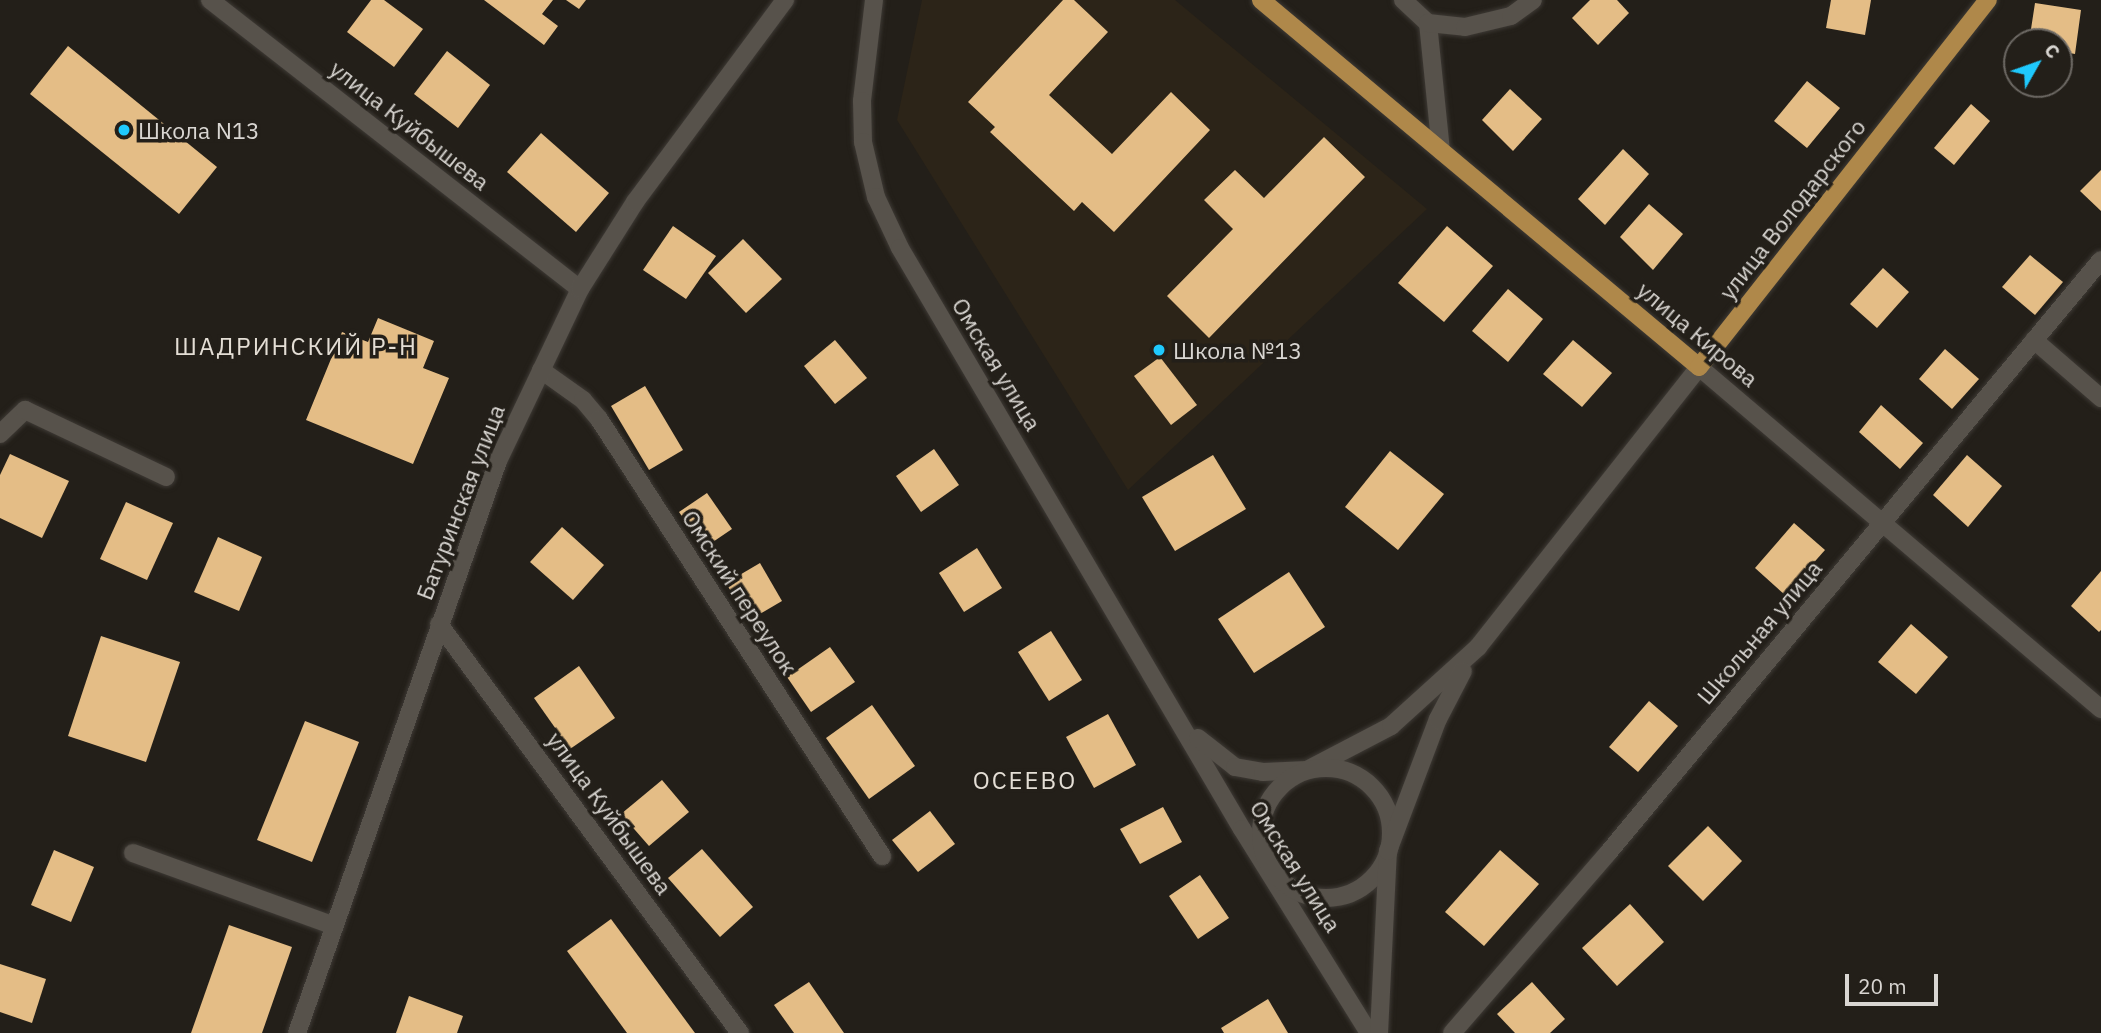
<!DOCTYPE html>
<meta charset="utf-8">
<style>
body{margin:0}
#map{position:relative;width:2101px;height:1033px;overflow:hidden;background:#231f19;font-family:"IBM Plex Sans",sans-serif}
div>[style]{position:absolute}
.built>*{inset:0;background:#2c2418}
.building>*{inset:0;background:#e4bd86}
.roads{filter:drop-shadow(0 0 2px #3e3a35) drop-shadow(0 0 2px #3e3a35)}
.minor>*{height:18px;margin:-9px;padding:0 9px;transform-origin:9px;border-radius:9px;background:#57524b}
.tertiary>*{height:18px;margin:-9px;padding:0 9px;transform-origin:9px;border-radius:9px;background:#57524b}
.tertiary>.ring{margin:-9px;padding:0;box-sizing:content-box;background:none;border:18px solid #57524b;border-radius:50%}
.secondary>*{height:18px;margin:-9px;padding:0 9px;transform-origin:9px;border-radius:9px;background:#57524b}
.primary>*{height:18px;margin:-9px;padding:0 9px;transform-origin:9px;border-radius:9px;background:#af884a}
.dots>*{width:19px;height:19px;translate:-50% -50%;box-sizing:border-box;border:4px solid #231f19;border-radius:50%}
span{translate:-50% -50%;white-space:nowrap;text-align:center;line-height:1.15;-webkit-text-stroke:7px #231f19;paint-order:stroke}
.street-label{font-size:23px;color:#d9d6d2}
.poi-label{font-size:23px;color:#d9d6d2}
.left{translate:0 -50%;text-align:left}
.neighbourhood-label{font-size:24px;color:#e4ded5;letter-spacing:2px}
.north{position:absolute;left:2003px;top:28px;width:70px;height:70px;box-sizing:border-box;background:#231f19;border:2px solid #6c6863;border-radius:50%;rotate:50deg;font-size:19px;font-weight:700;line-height:28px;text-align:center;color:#d9d6d2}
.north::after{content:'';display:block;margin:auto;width:24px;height:32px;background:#1fc9fd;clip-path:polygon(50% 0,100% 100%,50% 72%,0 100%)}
.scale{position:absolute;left:1845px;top:974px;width:93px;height:32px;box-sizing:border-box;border:4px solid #d9d6d2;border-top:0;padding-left:9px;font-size:21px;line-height:24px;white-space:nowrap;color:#d9d6d2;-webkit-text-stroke:5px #231f19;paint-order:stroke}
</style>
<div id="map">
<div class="built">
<div style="clip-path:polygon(922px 0,1175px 0,1427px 209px,1128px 490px,897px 120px)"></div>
</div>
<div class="building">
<div style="clip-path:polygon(371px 0,384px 0,423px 29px,394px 67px,347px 32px)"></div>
<div style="clip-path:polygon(484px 0,553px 0,542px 14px,558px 26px,544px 45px)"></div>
<div style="clip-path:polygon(566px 0,586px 0,579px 9px)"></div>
<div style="clip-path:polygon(1063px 0,1074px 0,1108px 32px,1049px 95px,1112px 154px,1171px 92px,1210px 130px,1114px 232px,1082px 202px,1074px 211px,990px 132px,995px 127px,968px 102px)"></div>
<div style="clip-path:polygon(1590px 0,1617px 0,1629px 13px,1598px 45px,1572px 18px)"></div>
<div style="clip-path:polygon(1831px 0,1871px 0,1865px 35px,1826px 28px)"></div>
<div style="clip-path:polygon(2035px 3px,2081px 10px,2075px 54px,2059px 51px,2059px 42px,2029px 42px)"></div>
<div style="clip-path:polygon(68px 46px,217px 167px,179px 214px,30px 94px)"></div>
<div style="clip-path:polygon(447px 51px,490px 85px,458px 128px,414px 94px)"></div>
<div style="clip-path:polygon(1807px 81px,1840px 108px,1807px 148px,1774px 121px)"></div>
<div style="clip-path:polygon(1510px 89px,1542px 119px,1513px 151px,1482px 120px)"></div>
<div style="clip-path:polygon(1971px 104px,1990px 121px,1954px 165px,1934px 148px)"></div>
<div style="clip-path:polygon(541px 133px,609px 193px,576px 232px,507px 172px)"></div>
<div style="clip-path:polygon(1324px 137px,1365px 177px,1209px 338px,1167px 296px,1233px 229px,1204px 200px,1235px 170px,1264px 198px)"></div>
<div style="clip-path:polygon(1623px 149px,1649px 174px,1605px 225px,1578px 199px)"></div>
<div style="clip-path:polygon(2101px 170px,2101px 211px,2080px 191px)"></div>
<div style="clip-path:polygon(1649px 204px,1683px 234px,1653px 270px,1620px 237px)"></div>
<div style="clip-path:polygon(673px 226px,716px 256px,686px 299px,643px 270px)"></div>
<div style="clip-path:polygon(1447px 226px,1493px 266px,1444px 322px,1398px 283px)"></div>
<div style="clip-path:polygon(743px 239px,782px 279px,746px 313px,708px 273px)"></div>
<div style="clip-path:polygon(2030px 255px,2063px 282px,2035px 315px,2002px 287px)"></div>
<div style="clip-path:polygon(1883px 268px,1909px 292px,1877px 328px,1850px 304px)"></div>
<div style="clip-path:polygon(1508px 289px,1543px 319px,1508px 362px,1472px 331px)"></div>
<div style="clip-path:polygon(378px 318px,434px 341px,423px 368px,449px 378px,413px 464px,306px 420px,342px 332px,368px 342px)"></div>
<div style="clip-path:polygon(835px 340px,867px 378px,835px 404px,804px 366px)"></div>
<div style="clip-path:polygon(1573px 340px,1612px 373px,1582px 407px,1543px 374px)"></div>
<div style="clip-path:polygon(1945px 349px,1979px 379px,1952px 409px,1919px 379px)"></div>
<div style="clip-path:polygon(1160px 357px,1197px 405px,1171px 425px,1134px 376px)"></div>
<div style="clip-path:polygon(645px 386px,683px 450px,649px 470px,611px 406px)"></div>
<div style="clip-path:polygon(1881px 405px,1923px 443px,1900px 469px,1859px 432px)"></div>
<div style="clip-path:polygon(934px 449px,959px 485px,921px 512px,896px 476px)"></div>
<div style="clip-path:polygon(1390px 451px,1444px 494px,1398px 550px,1345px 507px)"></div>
<div style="clip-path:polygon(10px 454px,69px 481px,42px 538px,0 518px,0 475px)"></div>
<div style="clip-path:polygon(1213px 455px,1246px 509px,1175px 551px,1142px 497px)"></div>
<div style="clip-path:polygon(1967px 455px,2002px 486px,1968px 527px,1933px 495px)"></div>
<div style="clip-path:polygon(707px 493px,732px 529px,704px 548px,679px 512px)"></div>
<div style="clip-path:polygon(126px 502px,173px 523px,147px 580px,100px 559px)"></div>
<div style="clip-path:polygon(1794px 523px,1825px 550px,1785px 595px,1755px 568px)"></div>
<div style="clip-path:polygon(562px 527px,604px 565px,573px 600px,530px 562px)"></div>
<div style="clip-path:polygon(218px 537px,262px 557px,239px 611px,194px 592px)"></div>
<div style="clip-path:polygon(977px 548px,1002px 588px,964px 612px,939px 573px)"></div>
<div style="clip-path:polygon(760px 563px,782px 601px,748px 621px,726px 583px)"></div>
<div style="clip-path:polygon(2101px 571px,2101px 630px,2099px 632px,2071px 606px)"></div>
<div style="clip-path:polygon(1289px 572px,1325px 627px,1254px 673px,1218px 619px)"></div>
<div style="clip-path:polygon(1911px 624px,1948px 657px,1916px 694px,1878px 662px)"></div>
<div style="clip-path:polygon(1051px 631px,1082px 680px,1049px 701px,1018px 652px)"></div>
<div style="clip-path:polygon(101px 636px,180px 662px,146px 762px,68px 736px)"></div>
<div style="clip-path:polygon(830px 647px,855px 682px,811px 712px,787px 677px)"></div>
<div style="clip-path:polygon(579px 666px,615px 718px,570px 749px,534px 698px)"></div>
<div style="clip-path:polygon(1649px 701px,1678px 726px,1638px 772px,1609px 747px)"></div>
<div style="clip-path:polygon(872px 705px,915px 766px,869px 799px,826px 738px)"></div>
<div style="clip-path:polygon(1108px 714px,1136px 765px,1094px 788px,1066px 737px)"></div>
<div style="clip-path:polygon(305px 721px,359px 742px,312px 862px,257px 840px)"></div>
<div style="clip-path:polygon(662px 780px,689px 812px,649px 846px,621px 814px)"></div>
<div style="clip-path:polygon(1163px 807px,1182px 842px,1140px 864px,1120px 829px)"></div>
<div style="clip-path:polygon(930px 811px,955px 844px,918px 872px,892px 840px)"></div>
<div style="clip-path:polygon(1708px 826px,1742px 861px,1703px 901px,1668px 866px)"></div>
<div style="clip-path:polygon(702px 849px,753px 907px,720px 937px,668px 878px)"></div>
<div style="clip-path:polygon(54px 850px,94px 867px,71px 922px,31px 905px)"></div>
<div style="clip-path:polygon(1500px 850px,1539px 884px,1484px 946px,1445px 912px)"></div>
<div style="clip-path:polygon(1200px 875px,1229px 918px,1198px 939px,1169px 896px)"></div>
<div style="clip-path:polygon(1630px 904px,1664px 942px,1617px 986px,1582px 948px)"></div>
<div style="clip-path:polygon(611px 919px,695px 1033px,627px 1033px,567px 951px)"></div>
<div style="clip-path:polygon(229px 925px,292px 947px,262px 1033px,191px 1033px)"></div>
<div style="clip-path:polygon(0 964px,46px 979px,32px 1023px,0 1012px)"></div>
<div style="clip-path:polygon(809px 982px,844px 1033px,794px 1033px,774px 1005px)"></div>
<div style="clip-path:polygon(1532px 982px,1565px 1019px,1550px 1033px,1515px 1033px,1497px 1014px)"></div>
<div style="clip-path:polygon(409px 996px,463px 1016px,457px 1033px,396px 1033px)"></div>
<div style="clip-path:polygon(1268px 999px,1288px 1033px,1224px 1033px,1221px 1028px)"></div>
</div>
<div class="roads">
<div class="minor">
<div style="left:210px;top:0;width:469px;rotate:38deg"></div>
<div style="left:1403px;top:0;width:34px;rotate:43deg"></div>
<div style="left:1441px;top:151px;width:129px;rotate:-95.8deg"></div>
<div style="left:1428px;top:23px;width:37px;rotate:6deg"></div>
<div style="left:1465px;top:27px;width:47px;rotate:-13.4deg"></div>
<div style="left:1511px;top:16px;width:27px;rotate:-36deg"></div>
<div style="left:2034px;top:340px;width:89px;rotate:40.9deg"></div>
<div style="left:1699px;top:367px;width:528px;rotate:40.39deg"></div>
<div style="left:541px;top:370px;width:52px;rotate:35.5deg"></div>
<div style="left:583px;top:400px;width:25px;rotate:50deg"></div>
<div style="left:599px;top:419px;width:521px;rotate:57.07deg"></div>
<div style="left:0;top:434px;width:35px;rotate:-44deg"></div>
<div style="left:25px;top:410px;width:156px;rotate:25.4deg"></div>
<div style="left:439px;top:624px;width:508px;rotate:53.65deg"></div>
<div style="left:133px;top:853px;width:212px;rotate:19.9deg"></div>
<div style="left:1452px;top:1033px;width:238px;rotate:-49.1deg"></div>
<div style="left:1608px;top:853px;width:771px;rotate:-50.26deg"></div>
</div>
<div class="tertiary">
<div style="left:874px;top:0;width:102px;rotate:96.8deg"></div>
<div style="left:862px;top:101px;width:41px;rotate:88.6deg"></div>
<div style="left:863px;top:142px;width:57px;rotate:76.7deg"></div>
<div style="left:876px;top:197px;width:56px;rotate:64.8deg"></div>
<div style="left:900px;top:248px;width:674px;rotate:59.52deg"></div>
<div style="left:1242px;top:829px;width:240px;rotate:58.1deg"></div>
<div style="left:1198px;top:738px;width:47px;rotate:38.1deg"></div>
<div style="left:1235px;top:767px;width:28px;rotate:10deg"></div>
<div style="left:1263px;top:772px;width:44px;rotate:-2.6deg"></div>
<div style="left:1307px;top:770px;width:95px;rotate:-27.6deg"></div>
<div style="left:1391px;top:726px;width:118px;rotate:-42.2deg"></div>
<div style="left:1478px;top:647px;width:357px;rotate:-51.7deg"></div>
<div class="ring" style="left:1261px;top:768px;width:112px;height:112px"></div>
<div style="left:1379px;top:1033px;width:182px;rotate:-87.2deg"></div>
<div style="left:1388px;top:851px;width:141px;rotate:-69.3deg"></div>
<div style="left:1438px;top:719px;width:54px;rotate:-62.5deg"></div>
</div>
<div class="secondary">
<div style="left:297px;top:1033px;width:606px;rotate:-70.64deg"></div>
<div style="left:498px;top:461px;width:191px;rotate:-64.5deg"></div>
<div style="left:580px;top:289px;width:103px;rotate:-57.7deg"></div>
<div style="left:635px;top:202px;width:252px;rotate:-53.4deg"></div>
</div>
<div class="primary">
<div style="left:1261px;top:0;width:571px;rotate:39.96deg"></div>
<div style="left:1699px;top:367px;width:467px;rotate:-51.8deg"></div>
</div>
</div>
<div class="dots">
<div style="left:124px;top:130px;background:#1fc9fd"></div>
<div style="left:1159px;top:350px;background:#1fc9fd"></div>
</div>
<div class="street-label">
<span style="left:410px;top:125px;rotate:38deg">улица Куйбышева</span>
<span style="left:1792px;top:209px;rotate:-52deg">улица Володарского</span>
<span style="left:1698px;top:334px;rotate:40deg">улица Кирова</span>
<span style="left:997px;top:364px;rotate:59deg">Омская улица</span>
<span style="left:460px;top:502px;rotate:-69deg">Батуринская улица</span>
<span style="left:740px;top:592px;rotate:57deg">Омский переулок</span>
<span style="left:1759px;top:632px;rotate:-50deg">Школьная улица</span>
<span style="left:610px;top:813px;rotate:54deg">улица Куйбышева</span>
<span style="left:1296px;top:866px;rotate:58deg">Омская улица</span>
</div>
<div class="poi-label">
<span class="left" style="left:138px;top:130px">Школа N13</span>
<span class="left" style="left:1173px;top:350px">Школа №13</span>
</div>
<div class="neighbourhood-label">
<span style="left:296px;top:347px">ШАДРИНСКИЙ Р-Н</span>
<span style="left:1025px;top:781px">ОСЕЕВО</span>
</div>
<div class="north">С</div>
<div class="scale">20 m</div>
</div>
